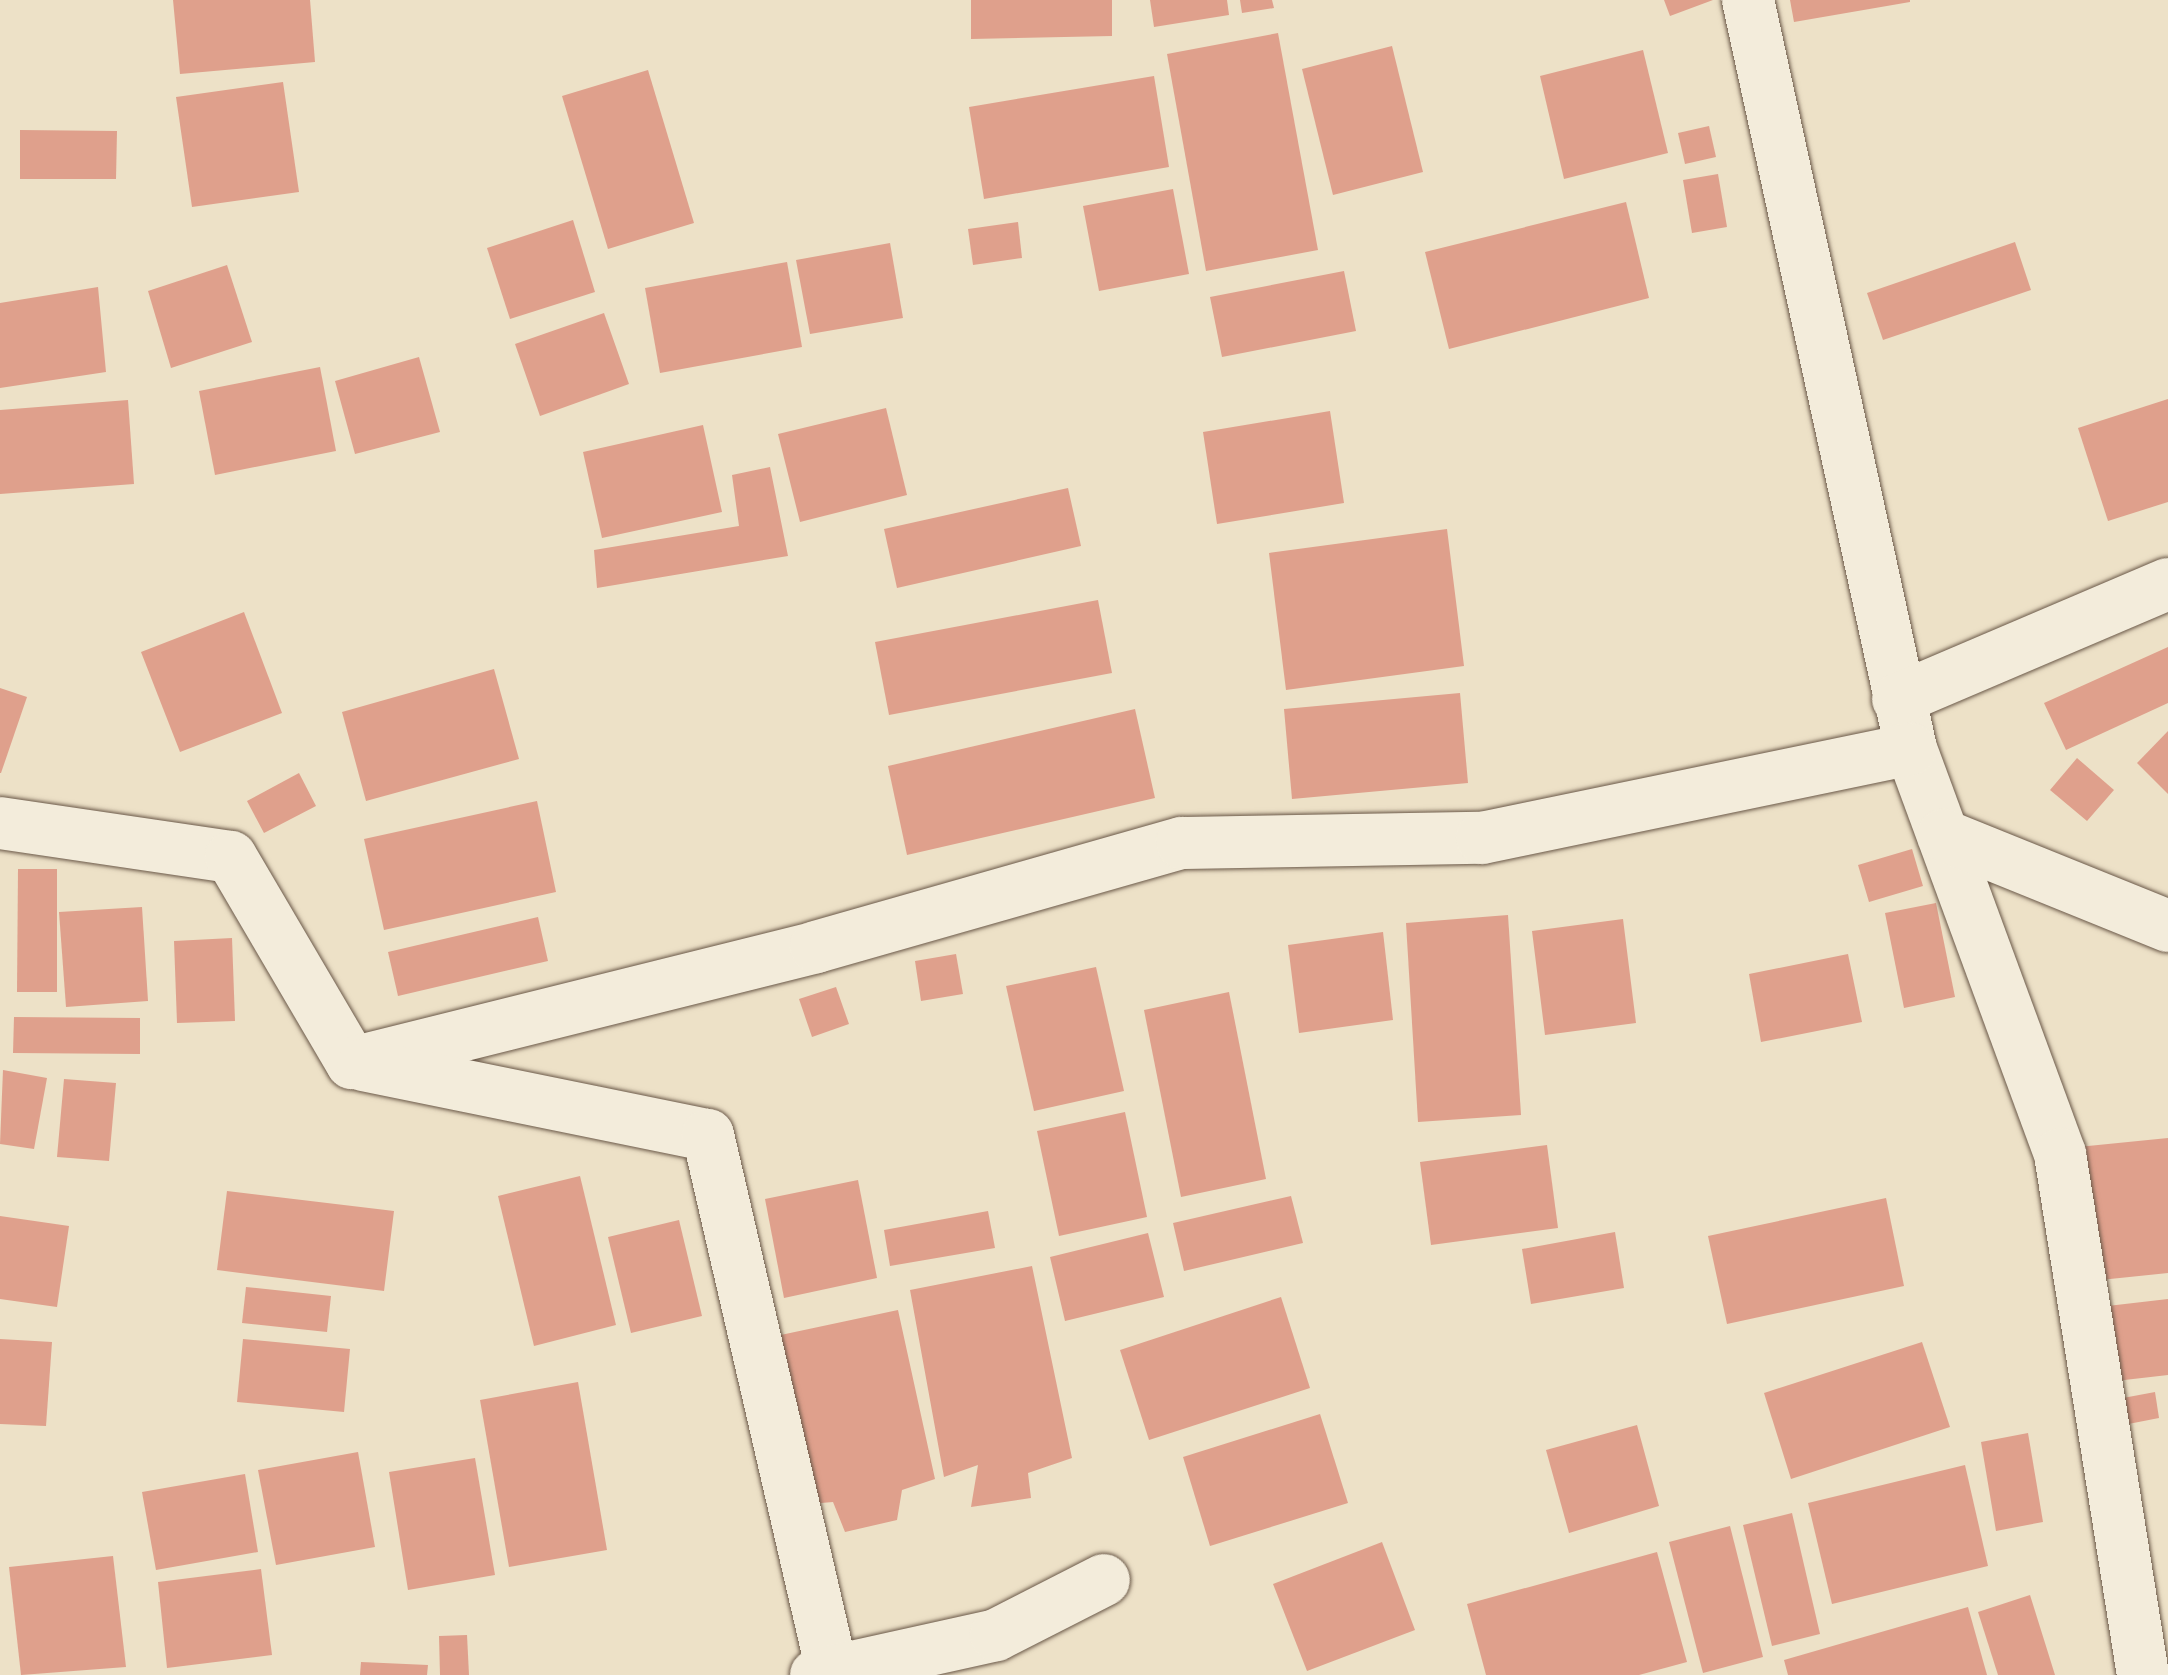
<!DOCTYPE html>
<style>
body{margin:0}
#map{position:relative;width:2168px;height:1675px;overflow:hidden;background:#ede1c7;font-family:"IM FELL Double Pica",serif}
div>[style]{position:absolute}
.building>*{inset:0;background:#dfa08c}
.roads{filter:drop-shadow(0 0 2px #6a5848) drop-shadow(0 0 2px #6a5848)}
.street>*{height:52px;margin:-26px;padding:0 26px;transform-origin:26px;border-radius:26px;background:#f3ecdb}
span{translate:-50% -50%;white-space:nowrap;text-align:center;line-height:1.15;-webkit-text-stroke:8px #f3ecdb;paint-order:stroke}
</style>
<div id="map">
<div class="building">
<div style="clip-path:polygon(173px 0,310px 0,315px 62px,180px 74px)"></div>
<div style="clip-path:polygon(971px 0,1112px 0,1112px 36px,971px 39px)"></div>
<div style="clip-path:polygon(1150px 0,1227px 0,1229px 15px,1154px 27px)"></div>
<div style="clip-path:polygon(1240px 0,1272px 0,1274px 8px,1242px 13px)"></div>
<div style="clip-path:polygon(1664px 0,1713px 0,1670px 16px)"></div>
<div style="clip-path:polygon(1790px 0,1910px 0,1910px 2px,1794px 22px)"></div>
<div style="clip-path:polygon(1278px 33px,1318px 250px,1206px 271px,1167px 54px)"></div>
<div style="clip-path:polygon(1392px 46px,1423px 172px,1333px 195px,1302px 69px)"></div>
<div style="clip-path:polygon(1643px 50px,1668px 153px,1564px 179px,1540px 76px)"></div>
<div style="clip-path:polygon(648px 70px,694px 223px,608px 249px,562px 96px)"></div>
<div style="clip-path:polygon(1154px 76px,1169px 167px,984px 199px,969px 107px)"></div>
<div style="clip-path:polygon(283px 82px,299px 192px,192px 207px,176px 97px)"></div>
<div style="clip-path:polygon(1709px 126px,1716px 157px,1685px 164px,1678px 133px)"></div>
<div style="clip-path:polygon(20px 130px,117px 131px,116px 179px,20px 179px)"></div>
<div style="clip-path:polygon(1718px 174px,1727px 227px,1692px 233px,1683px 180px)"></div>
<div style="clip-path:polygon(1173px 189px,1189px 274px,1099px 291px,1083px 206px)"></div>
<div style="clip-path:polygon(1626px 202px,1649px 298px,1449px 349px,1425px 252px)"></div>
<div style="clip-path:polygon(573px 220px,595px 292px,510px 319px,487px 248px)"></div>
<div style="clip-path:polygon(1018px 222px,1022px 258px,973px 265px,968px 229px)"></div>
<div style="clip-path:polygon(2015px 242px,2031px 290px,1883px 340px,1867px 293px)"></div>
<div style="clip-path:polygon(890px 243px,903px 318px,810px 334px,796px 260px)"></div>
<div style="clip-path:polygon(787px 262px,802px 347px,660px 373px,645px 288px)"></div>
<div style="clip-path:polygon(227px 265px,252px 342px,171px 368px,148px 291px)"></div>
<div style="clip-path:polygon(1344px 271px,1356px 331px,1222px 357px,1210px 297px)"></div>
<div style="clip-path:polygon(98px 287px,106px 372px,0 388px,0 303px)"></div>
<div style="clip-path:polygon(604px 313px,629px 384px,540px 416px,515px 344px)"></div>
<div style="clip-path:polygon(419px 357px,440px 432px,355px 454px,335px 381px)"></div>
<div style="clip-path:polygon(320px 367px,336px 451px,215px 475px,199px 391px)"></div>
<div style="clip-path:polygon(2168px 399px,2168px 502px,2108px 521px,2078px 428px)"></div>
<div style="clip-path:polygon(128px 400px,134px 484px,0 494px,0 410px)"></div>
<div style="clip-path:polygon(886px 408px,907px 495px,800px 522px,778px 434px)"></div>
<div style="clip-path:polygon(1330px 411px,1344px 503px,1217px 524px,1203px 432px)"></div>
<div style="clip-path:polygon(703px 425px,722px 512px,602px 538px,583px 452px)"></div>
<div style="clip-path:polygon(770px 467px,788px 556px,597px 588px,594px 550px,739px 526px,732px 475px)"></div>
<div style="clip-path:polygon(1068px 488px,1081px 546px,897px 588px,884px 529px)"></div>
<div style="clip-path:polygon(1447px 529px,1464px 666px,1286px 690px,1269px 553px)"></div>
<div style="clip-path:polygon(1098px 600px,1112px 673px,889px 715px,875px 642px)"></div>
<div style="clip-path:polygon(244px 612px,282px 713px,180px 752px,141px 652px)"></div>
<div style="clip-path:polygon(2168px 647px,2168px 703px,2066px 750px,2044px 703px)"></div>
<div style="clip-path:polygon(494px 669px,519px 759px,366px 801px,342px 712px)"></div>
<div style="clip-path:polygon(0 688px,27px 697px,1px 773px,0 773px)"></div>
<div style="clip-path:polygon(1460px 693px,1468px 783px,1292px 799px,1284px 709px)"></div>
<div style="clip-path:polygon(1135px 709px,1155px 798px,907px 855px,888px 766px)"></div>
<div style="clip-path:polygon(2168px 731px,2168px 794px,2137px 763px)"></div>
<div style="clip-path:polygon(2077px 758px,2114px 790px,2087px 821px,2050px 790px)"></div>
<div style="clip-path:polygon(299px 773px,316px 806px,264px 833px,247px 801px)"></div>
<div style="clip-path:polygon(537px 801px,556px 892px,384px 930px,364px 839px)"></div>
<div style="clip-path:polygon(1912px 849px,1923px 886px,1869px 902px,1858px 865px)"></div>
<div style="clip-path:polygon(18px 869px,57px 869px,57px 992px,17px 992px)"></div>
<div style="clip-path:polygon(1936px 903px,1955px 997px,1904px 1008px,1885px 913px)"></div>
<div style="clip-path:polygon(142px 907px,148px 1001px,66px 1007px,59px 912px)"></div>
<div style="clip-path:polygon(1508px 915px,1521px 1115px,1418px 1122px,1406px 923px)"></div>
<div style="clip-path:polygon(538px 917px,548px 961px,398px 996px,388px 952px)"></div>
<div style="clip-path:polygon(1623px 919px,1636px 1023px,1545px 1035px,1532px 931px)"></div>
<div style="clip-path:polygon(1383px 932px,1393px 1020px,1299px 1033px,1288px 945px)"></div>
<div style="clip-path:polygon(232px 938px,235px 1021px,177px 1023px,174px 941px)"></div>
<div style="clip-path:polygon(956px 954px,963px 994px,921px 1001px,915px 961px)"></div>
<div style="clip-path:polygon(1848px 954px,1862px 1022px,1761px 1042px,1749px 974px)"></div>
<div style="clip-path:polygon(1096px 967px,1124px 1091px,1034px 1111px,1006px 986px)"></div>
<div style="clip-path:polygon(836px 987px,849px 1024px,812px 1037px,799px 999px)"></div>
<div style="clip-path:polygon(1229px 992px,1266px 1179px,1181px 1197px,1144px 1010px)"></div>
<div style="clip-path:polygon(14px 1017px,140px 1018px,140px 1054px,13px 1053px)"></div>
<div style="clip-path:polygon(3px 1070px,47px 1078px,34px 1149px,0 1144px)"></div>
<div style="clip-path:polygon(64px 1079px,116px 1083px,109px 1161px,57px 1157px)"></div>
<div style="clip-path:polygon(1125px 1112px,1147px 1217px,1059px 1236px,1037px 1131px)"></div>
<div style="clip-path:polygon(2168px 1138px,2168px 1273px,2081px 1282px,2068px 1148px)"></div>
<div style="clip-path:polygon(1547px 1145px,1558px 1228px,1431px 1245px,1420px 1162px)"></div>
<div style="clip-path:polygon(580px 1176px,616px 1325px,534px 1346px,498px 1196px)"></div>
<div style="clip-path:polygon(858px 1180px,877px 1278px,784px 1298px,765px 1199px)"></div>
<div style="clip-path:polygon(227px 1191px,394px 1211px,384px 1291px,217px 1270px)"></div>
<div style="clip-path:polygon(1291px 1196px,1303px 1243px,1184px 1271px,1173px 1223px)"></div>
<div style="clip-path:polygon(1886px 1198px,1904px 1286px,1727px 1324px,1708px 1236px)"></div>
<div style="clip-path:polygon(988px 1211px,995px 1248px,890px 1266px,884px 1230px)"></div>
<div style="clip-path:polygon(0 1216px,69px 1226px,57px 1307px,0 1299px)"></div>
<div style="clip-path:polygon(679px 1220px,702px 1316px,631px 1333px,608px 1237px)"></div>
<div style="clip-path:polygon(1615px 1232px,1624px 1288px,1531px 1304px,1522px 1249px)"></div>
<div style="clip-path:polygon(1148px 1233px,1164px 1297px,1065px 1321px,1050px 1257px)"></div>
<div style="clip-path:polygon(1032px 1266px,1072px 1458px,1028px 1473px,1031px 1498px,971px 1507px,978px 1465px,944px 1477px,910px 1290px)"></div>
<div style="clip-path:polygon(246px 1287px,331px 1296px,327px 1332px,242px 1323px)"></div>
<div style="clip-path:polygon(1281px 1297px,1310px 1388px,1149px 1440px,1120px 1350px)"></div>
<div style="clip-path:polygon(2168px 1299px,2168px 1375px,2107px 1382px,2099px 1307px)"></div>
<div style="clip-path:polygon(898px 1310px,935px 1479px,902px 1490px,897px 1520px,845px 1532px,833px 1502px,809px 1504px,776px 1336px)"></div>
<div style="clip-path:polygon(0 1339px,52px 1342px,46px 1426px,0 1424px)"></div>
<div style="clip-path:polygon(243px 1339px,350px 1349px,344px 1412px,237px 1402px)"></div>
<div style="clip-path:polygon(1922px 1342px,1950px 1427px,1791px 1479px,1764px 1393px)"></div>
<div style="clip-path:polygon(578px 1382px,607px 1550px,509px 1567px,480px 1400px)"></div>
<div style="clip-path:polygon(2155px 1392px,2159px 1418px,2113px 1427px,2107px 1401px)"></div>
<div style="clip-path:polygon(1320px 1414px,1348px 1503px,1210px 1546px,1183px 1457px)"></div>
<div style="clip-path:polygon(1637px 1425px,1659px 1506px,1569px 1533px,1546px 1450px)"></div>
<div style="clip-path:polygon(2028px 1433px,2043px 1522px,1996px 1531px,1981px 1442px)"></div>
<div style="clip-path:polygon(358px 1452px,375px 1547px,276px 1565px,258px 1470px)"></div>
<div style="clip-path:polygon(475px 1458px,495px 1575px,408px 1590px,389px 1472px)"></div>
<div style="clip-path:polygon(1965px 1465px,1988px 1566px,1832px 1604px,1808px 1503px)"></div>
<div style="clip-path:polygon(245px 1474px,258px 1552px,156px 1570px,142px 1492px)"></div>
<div style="clip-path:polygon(1792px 1513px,1820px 1634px,1772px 1646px,1743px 1525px)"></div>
<div style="clip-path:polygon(1730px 1526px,1763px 1657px,1703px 1673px,1669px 1542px)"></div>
<div style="clip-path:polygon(1382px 1542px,1415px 1630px,1307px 1671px,1273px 1584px)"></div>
<div style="clip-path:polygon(1657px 1552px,1687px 1662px,1639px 1675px,1486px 1675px,1467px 1604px)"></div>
<div style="clip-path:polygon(113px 1556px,126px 1667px,21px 1675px,9px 1567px)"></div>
<div style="clip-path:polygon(261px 1569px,272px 1655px,167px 1668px,158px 1582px)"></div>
<div style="clip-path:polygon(2030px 1595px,2055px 1675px,1998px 1675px,1978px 1612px)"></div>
<div style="clip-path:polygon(1968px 1607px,1987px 1675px,1788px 1675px,1784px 1660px)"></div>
<div style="clip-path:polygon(467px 1635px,469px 1675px,440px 1675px,439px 1636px)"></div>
<div style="clip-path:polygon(361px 1662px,428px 1665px,427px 1675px,360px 1675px)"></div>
</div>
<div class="roads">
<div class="street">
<div style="left:1748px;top:0;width:767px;rotate:77.72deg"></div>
<div style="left:1911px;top:749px;width:432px;rotate:69.8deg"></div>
<div style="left:2060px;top:1154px;width:528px;rotate:80.95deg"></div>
<div style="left:1898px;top:699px;width:293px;rotate:-23.1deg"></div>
<div style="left:0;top:823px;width:233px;rotate:8.4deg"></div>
<div style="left:231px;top:857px;width:239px;rotate:59.6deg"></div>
<div style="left:352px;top:1063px;width:478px;rotate:-14deg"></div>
<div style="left:816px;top:947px;width:380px;rotate:-15.9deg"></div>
<div style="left:1182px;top:843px;width:300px;rotate:-1deg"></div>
<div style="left:1482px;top:838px;width:438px;rotate:-11.7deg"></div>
<div style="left:1943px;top:835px;width:243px;rotate:22deg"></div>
<div style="left:363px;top:1065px;width:352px;rotate:11.5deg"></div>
<div style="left:708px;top:1135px;width:554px;rotate:76.97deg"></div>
<div style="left:816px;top:1675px;width:184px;rotate:-12.5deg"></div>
<div style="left:996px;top:1635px;width:121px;rotate:-27deg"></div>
</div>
</div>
</div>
